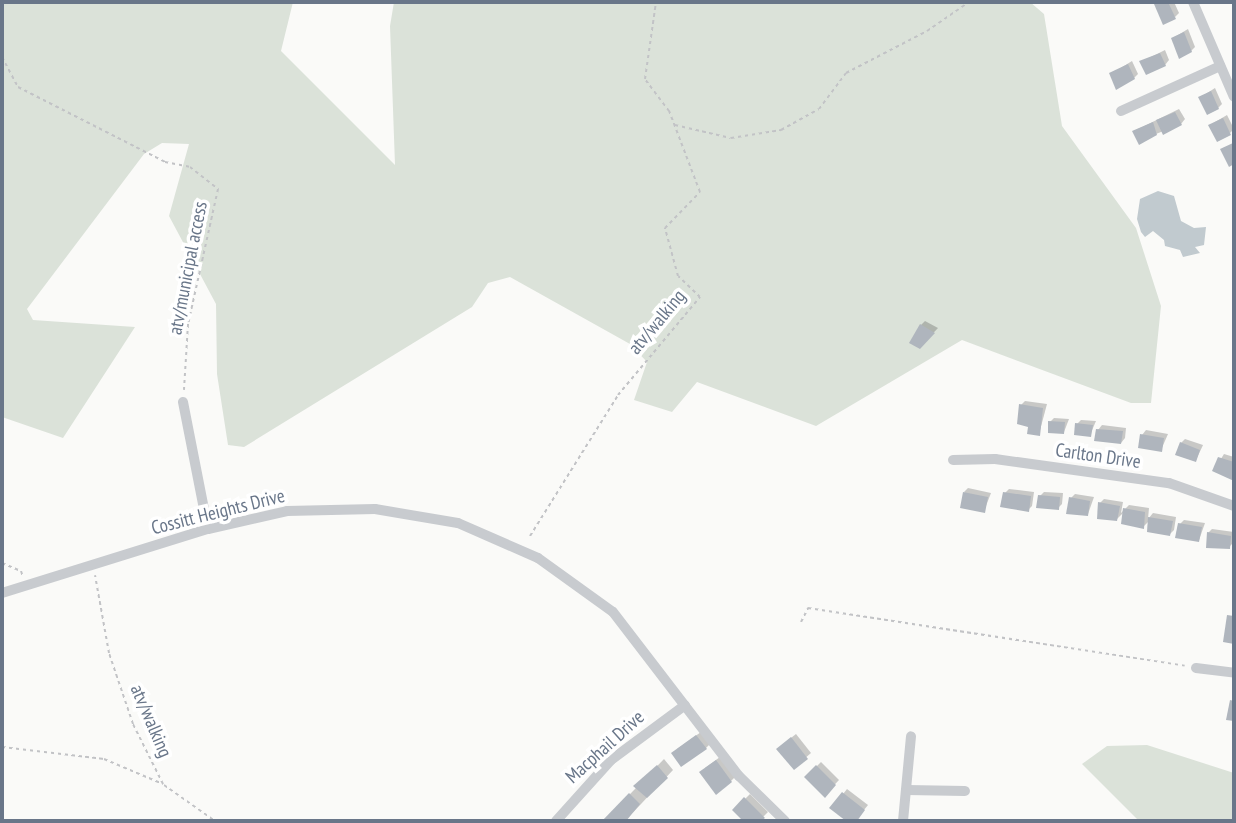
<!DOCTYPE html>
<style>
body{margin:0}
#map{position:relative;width:1236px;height:823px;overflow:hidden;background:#fafaf8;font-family:"PT Sans Narrow",sans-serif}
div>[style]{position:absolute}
.green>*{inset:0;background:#dbe2d9}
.water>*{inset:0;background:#c1cacf}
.shadow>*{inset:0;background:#0003}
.building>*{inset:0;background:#afb5bd}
.path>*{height:2px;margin-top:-1px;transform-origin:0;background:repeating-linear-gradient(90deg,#c2c3c6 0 3.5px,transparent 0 7px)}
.minor>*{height:10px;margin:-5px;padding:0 5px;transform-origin:5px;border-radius:5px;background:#c8cbcf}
span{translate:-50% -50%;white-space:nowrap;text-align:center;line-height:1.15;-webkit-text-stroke:7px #fff;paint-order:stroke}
.street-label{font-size:19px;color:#697689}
.frame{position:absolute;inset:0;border:4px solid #697689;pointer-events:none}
</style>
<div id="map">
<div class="green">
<div style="clip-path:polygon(2px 2px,293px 2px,281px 51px,395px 165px,390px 26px,394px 2px,1030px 2px,1044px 14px,1062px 126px,1136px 228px,1161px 306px,1151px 403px,1131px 403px,962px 340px,816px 426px,697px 382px,672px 412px,634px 400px,647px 362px,630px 344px,510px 277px,488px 283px,472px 307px,244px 447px,228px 445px,217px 374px,216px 304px,169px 216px,189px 144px,162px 143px,144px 154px,27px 309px,33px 320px,135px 327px,63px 438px,2px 417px)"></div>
<div style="clip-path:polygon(1147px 745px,1234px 773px,1234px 821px,1139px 821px,1082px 764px,1107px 746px)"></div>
</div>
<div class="water">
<div style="clip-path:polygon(1158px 191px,1174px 196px,1181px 221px,1194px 228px,1206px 227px,1204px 245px,1195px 247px,1200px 253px,1183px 257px,1180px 250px,1165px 246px,1164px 240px,1153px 231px,1145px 237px,1141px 232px,1137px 219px,1140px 199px)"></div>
</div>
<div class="shadow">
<div style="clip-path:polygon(1158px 2px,1174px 2px,1179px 13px,1175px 17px)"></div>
<div style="clip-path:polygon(1188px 29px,1195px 47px,1191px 51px,1173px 38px)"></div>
<div style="clip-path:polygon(1165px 50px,1169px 60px,1165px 65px,1141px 62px)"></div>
<div style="clip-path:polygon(1132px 61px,1138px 74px,1134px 78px,1111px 74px)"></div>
<div style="clip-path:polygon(1215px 88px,1222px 104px,1218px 108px,1201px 97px)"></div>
<div style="clip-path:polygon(1179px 109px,1185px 119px,1181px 124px,1156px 134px,1134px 131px)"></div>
<div style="clip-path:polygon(1227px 115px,1234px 129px,1230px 133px,1210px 125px)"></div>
<div style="clip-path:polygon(925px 321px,938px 328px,920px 347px,921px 325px)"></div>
<div style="clip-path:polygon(1025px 401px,1047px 404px,1039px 434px,1021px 405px)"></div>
<div style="clip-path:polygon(1054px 418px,1069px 419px,1064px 432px,1050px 422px)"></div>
<div style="clip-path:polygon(1081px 420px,1096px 421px,1090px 435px,1077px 424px)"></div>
<div style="clip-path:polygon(1102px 425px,1126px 428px,1125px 438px,1121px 443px,1098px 430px)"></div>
<div style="clip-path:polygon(1146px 430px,1168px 434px,1161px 450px,1142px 435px)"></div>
<div style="clip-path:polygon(1185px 439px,1203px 445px,1196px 460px,1181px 443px)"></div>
<div style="clip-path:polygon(1224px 454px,1234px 457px,1234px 479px,1214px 470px)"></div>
<div style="clip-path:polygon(968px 488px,991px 493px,984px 511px,964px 492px)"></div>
<div style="clip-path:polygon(1009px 489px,1034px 492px,1032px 506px,1028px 510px,1005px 493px)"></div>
<div style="clip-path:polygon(1044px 492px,1063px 493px,1062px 504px,1058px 508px,1040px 496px)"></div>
<div style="clip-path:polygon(1075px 494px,1094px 497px,1088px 514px,1071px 498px)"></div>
<div style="clip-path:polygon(1104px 499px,1123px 502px,1121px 513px,1129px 505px,1149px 508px,1148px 519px,1153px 513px,1176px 517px,1174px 530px,1170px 534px,1149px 521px,1143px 527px,1125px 511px,1117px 519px,1100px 503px)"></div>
<div style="clip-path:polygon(1184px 520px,1205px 523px,1199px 540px,1180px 524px)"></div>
<div style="clip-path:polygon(1212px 529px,1234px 532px,1233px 543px,1229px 547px,1208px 533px)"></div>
<div style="clip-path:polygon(701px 732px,710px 744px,706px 748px,677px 749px)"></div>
<div style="clip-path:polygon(796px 734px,811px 753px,795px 767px,782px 745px)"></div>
<div style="clip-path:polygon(720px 757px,735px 777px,731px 781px,705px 768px)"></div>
<div style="clip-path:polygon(664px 759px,673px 770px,625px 821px,605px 820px)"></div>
<div style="clip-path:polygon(821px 762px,839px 780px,825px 795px,806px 777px)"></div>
<div style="clip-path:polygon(847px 789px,868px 805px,855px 821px,832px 808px)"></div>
<div style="clip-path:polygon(750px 794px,768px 812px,759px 821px,745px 821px,734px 810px)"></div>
</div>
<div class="building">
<div style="clip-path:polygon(1168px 2px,1176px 19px,1163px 25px,1154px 4px)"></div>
<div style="clip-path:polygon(1184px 32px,1192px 52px,1179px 59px,1171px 38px)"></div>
<div style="clip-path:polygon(1160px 53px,1166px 66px,1146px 75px,1139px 61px)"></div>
<div style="clip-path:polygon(1128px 64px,1135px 79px,1116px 90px,1109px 73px)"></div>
<div style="clip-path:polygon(1211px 91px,1219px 109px,1207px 115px,1198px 97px)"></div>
<div style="clip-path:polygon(1175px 112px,1182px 125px,1163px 135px,1156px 120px)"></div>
<div style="clip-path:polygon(1223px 118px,1231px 135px,1217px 142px,1208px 125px)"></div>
<div style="clip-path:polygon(1153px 122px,1157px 135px,1139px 145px,1132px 131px)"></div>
<div style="clip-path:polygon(1233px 143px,1234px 164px,1229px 167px,1220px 149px)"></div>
<div style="clip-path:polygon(920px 324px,935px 333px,920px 349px,909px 343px)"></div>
<div style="clip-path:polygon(1019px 404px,1043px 408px,1040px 436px,1027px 434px,1028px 427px,1017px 424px)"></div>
<div style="clip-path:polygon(1048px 421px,1065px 422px,1064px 434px,1048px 433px)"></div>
<div style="clip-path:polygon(1075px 423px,1093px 425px,1091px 437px,1074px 435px)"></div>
<div style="clip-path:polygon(1096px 429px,1123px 431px,1121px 444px,1094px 441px)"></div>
<div style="clip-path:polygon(1140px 434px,1164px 438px,1162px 452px,1138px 448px)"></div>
<div style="clip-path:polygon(1180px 442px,1200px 450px,1196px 462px,1175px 455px)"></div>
<div style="clip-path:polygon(1218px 457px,1234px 462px,1234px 481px,1212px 471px)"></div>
<div style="clip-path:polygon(963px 492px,988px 497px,985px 513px,960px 508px)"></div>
<div style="clip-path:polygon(1003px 492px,1031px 496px,1029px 512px,1000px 507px)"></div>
<div style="clip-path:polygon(1038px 495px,1060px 497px,1059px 510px,1036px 508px)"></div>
<div style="clip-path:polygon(1069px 497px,1090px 501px,1088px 516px,1066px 514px)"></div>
<div style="clip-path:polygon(1098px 502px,1120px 506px,1117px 521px,1097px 519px)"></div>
<div style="clip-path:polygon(1123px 508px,1145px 512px,1144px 529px,1121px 524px)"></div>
<div style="clip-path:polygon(1148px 517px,1173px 521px,1170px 536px,1147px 532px)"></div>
<div style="clip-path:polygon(1178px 523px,1202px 527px,1199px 542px,1175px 538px)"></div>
<div style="clip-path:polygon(1207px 532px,1231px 536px,1230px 549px,1206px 548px)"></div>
<div style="clip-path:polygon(1227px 615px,1234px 616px,1234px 644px,1223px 642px)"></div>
<div style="clip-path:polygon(1230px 700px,1234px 701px,1234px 721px,1226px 720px)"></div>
<div style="clip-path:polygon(696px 735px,707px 749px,681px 767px,671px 753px)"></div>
<div style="clip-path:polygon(791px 737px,808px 759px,794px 770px,776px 749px)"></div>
<div style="clip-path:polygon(716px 760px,732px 782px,716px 795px,699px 772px)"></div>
<div style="clip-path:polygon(657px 765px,668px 778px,647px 798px,633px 786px)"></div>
<div style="clip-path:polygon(816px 765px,836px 785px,825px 798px,804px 777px)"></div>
<div style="clip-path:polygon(842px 792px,865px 810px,857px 821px,846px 821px,829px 808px)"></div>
<div style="clip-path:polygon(629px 793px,640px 804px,626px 821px,602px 821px)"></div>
<div style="clip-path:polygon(744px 797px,765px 818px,761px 821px,743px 821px,732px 810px)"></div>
</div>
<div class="path">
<div style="left:2px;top:57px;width:34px;rotate:62deg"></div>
<div style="left:18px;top:87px;width:165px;rotate:27deg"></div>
<div style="left:165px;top:162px;width:25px;rotate:11deg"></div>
<div style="left:190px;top:167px;width:36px;rotate:38deg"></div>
<div style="left:218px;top:189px;width:138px;rotate:102.5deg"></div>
<div style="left:188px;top:324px;width:66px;rotate:93.5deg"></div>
<div style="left:675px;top:125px;width:57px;rotate:13.1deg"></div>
<div style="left:731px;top:138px;width:51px;rotate:-9.1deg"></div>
<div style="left:781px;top:130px;width:43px;rotate:-28.9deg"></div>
<div style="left:819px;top:109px;width:45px;rotate:-53.1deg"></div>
<div style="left:846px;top:73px;width:91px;rotate:-27.4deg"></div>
<div style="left:927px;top:31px;width:51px;rotate:-34.6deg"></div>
<div style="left:530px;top:536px;width:166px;rotate:-58deg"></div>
<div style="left:618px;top:395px;width:128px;rotate:-50.1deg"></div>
<div style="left:700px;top:297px;width:30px;rotate:-136deg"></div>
<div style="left:678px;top:276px;width:50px;rotate:-105.2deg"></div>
<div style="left:665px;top:228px;width:50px;rotate:-45.8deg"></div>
<div style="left:700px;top:192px;width:87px;rotate:-110.9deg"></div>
<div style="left:669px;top:111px;width:40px;rotate:-127deg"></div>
<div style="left:645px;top:79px;width:78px;rotate:-81.9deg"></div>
<div style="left:2px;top:563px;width:21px;rotate:23deg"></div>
<div style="left:21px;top:571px;width:6px;rotate:72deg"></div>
<div style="left:801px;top:622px;width:16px;rotate:-63deg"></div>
<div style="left:808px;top:608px;width:381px;rotate:8.7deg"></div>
<div style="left:2px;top:747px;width:103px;rotate:6.7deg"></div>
<div style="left:104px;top:759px;width:64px;rotate:23deg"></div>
<div style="left:163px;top:784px;width:67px;rotate:-116.6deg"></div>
<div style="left:133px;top:724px;width:75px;rotate:-108.7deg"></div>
<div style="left:109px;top:653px;width:79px;rotate:-100.2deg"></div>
<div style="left:164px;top:785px;width:62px;rotate:35.2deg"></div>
</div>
<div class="minor">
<div style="left:1193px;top:2px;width:103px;rotate:66.7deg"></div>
<div style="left:1121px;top:111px;width:109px;rotate:-24.4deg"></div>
<div style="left:183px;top:402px;width:129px;rotate:78.9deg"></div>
<div style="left:953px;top:460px;width:42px;rotate:-1.4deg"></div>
<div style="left:995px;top:459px;width:176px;rotate:7.9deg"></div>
<div style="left:1169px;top:483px;width:69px;rotate:19.5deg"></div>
<div style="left:2px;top:593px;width:216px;rotate:-17.3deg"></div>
<div style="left:208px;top:529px;width:81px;rotate:-12.8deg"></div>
<div style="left:287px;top:511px;width:88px;rotate:-1.3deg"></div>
<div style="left:375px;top:509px;width:84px;rotate:9.6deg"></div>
<div style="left:458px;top:523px;width:87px;rotate:23.6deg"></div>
<div style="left:538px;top:558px;width:92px;rotate:35.8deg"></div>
<div style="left:613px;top:612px;width:207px;rotate:52.5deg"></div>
<div style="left:739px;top:776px;width:64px;rotate:44.4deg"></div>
<div style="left:1196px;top:668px;width:38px;rotate:7deg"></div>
<div style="left:907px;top:790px;width:58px;rotate:1deg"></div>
<div style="left:556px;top:821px;width:82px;rotate:-48deg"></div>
<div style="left:611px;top:760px;width:92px;rotate:-36.6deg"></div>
<div style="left:903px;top:821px;width:85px;rotate:-84.6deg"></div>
</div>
<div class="street-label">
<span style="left:188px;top:268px;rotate:-79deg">atv/municipal access</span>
<span style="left:657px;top:322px;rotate:-50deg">atv/walking</span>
<span style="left:1098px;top:456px;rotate:8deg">Carlton Drive</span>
<span style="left:218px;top:512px;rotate:-14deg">Cossitt Heights Drive</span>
<span style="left:151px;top:721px;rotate:67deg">atv/walking</span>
<span style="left:605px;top:747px;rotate:-42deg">Macphail Drive</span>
</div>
<div class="frame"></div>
</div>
